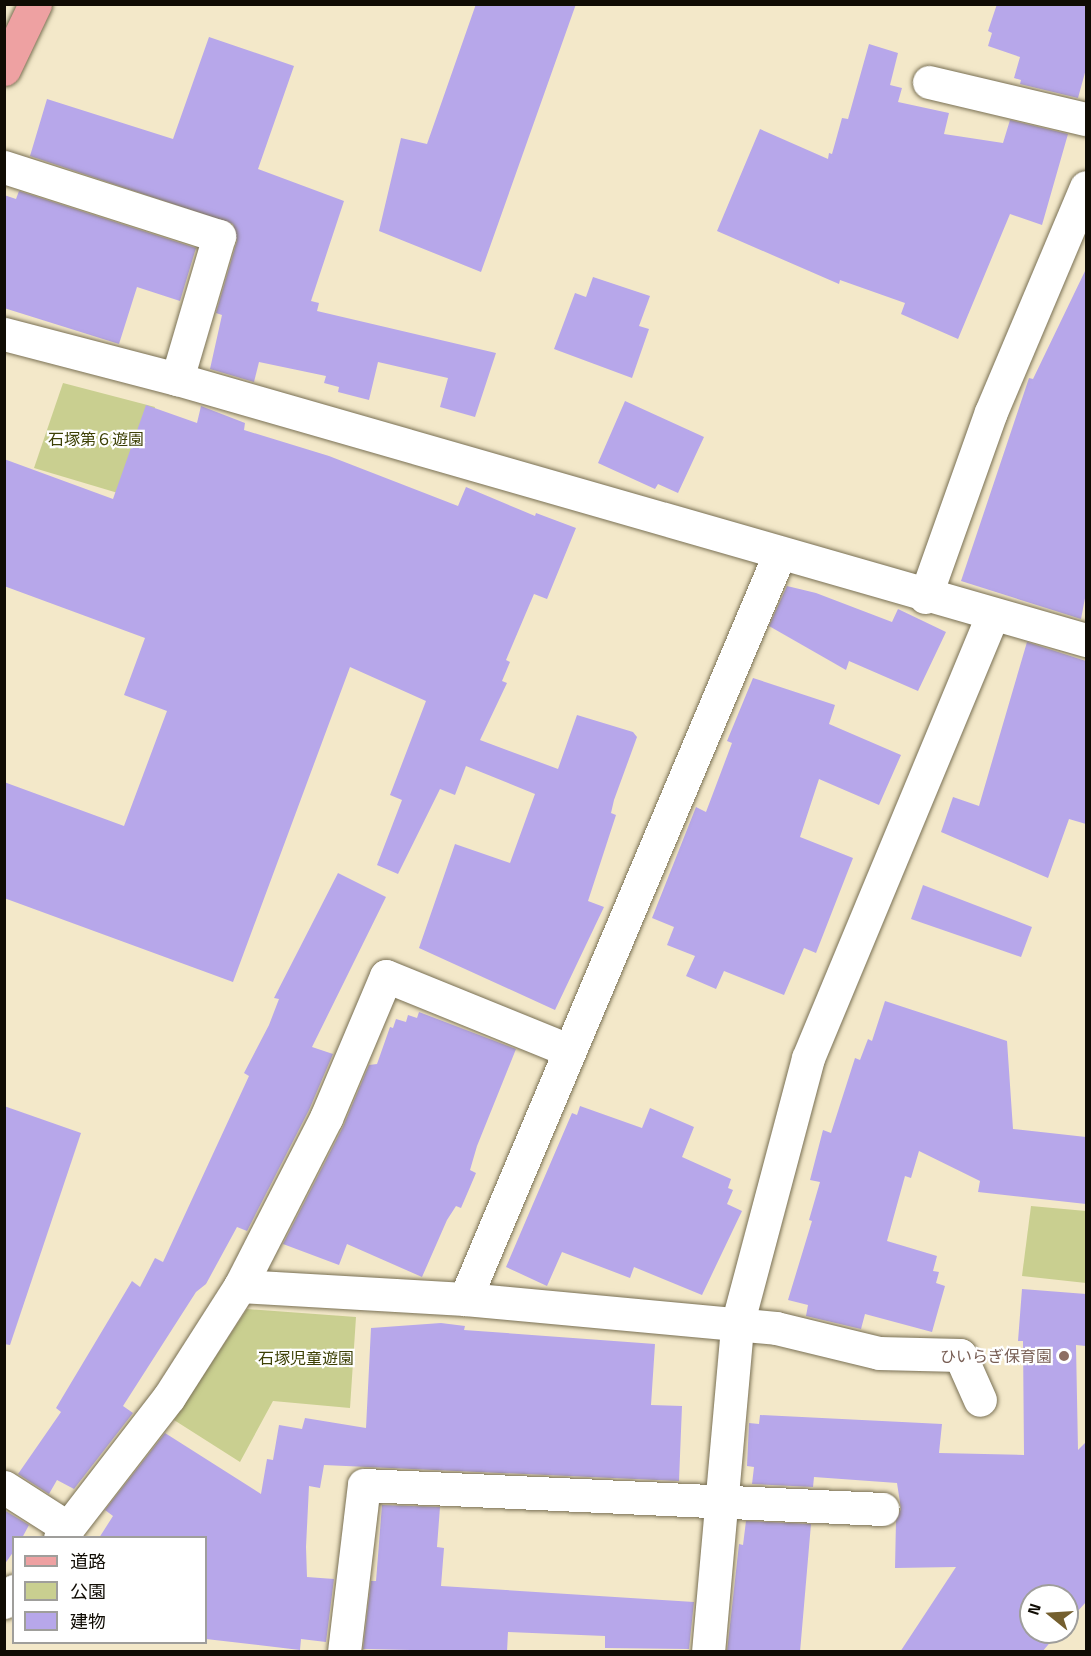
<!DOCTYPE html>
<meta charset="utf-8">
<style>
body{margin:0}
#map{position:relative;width:1091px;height:1656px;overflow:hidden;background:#f3e8c9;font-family:"Titillium Web","Noto Sans JP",sans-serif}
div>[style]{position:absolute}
.green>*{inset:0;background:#c9cf90}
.building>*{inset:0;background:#b7a7ea}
.roads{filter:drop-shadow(0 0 2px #797054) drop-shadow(0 0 2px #797054)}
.minor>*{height:33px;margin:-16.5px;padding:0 16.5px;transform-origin:16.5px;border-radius:16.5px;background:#fff}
.major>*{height:33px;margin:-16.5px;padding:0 16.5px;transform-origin:16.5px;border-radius:16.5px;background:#eea1a2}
.dots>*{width:16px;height:16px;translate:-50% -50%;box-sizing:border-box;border:3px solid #fff;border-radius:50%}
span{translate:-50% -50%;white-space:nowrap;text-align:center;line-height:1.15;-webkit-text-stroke:4.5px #fff;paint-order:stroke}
.park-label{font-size:16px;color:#3d4005}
.education-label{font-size:16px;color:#785e54}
.right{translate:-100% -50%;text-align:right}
.frame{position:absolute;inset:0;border:6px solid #100c04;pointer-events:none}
.legend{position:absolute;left:12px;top:1536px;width:195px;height:108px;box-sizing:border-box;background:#fff;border:2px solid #9f9e9b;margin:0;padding:8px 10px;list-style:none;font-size:18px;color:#100c04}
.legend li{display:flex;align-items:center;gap:12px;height:30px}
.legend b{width:30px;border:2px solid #9f9e9b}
.north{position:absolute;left:1019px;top:1584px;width:60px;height:60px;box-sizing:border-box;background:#fff;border:2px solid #9f9e9b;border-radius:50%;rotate:288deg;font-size:16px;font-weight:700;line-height:24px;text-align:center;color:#100c04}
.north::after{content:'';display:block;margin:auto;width:21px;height:27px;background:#745f2e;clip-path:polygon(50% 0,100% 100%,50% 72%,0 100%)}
</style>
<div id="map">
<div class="green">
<div style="clip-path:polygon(63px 383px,155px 407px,128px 496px,34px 468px)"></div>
<div style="clip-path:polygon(1031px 1206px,1086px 1211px,1086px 1283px,1022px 1276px)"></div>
<div style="clip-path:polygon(247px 1309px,356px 1317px,350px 1408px,273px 1401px,240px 1462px,174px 1420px)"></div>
</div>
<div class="building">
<div style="clip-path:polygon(476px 4px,576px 4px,481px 272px,379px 231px,401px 138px,427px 144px)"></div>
<div style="clip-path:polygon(997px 4px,1086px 4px,1086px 69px,1078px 98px,1020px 84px,1021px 80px,1014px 78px,1020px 57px,988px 46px,992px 33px,988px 31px)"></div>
<div style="clip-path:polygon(209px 37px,294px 66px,258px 169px,344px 201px,311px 301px,319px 303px,317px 311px,496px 353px,475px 417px,440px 407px,448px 378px,378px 362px,369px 400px,338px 392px,339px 387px,324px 383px,326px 376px,259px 362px,254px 382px,210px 369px,222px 315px,216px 313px,237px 241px,233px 224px,30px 156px,47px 99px,173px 139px)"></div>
<div style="clip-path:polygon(869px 44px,898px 53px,890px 85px,902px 88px,898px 102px,949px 113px,944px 134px,1003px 143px,1010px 120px,1068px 134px,1042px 225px,1010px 214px,958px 339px,901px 314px,905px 303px,840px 280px,839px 284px,717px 231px,760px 129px,828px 159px,829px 153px,832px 154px,842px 118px,848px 119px)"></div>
<div style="clip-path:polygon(19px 191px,196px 248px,180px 301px,137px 287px,119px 344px,4px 308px,4px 195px,16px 199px)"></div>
<div style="clip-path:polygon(1086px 269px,1086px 593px,1081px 619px,961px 581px,1029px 378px,1033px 379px)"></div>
<div style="clip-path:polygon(593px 277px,650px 296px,639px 326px,649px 329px,632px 378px,554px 349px,575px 293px,586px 297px)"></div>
<div style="clip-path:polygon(625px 401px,704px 437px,678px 493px,658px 484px,655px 489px,598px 463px)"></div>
<div style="clip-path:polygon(146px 405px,197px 423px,201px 406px,245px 423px,244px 430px,329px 456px,458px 506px,466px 487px,535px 516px,536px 513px,576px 528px,547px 599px,534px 594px,506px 660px,510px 662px,502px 681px,507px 683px,480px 740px,558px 769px,577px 715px,633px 732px,637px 737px,614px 800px,611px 813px,616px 815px,588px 901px,604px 907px,555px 1010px,419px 948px,455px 844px,510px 863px,535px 794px,466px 766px,455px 795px,440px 789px,398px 874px,377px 865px,402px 800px,390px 795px,426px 701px,350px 667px,233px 982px,4px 898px,4px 782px,124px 826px,167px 711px,124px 695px,145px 638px,4px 586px,4px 459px,113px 499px)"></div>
<div style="clip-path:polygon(787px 586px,816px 593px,892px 622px,898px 609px,946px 632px,918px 691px,849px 661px,846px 670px,769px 626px)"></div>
<div style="clip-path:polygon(1027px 642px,1086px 661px,1086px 824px,1069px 819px,1048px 878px,941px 832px,953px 797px,979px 806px)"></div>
<div style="clip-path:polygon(753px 678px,835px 705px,829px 724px,901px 755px,879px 805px,819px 779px,800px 837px,853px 858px,816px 953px,804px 948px,784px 995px,724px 971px,716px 989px,686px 976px,695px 956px,667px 945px,674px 927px,652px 918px,696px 807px,706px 812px,732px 743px,727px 741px)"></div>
<div style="clip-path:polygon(338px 873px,386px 897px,312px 1047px,333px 1054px,309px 1110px,247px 1231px,237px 1227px,206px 1284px,196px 1292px,123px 1406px,133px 1413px,74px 1489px,57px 1480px,49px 1494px,18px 1474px,61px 1412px,56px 1408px,132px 1281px,140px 1287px,155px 1258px,163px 1262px,249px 1076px,244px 1073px,269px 1025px,279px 999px,274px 998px)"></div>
<div style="clip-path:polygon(923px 885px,1032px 927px,1021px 957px,911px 919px)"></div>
<div style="clip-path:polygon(885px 1001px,1007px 1041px,1013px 1129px,1086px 1137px,1086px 1204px,978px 1192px,980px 1181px,919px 1151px,911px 1178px,905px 1176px,887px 1241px,937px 1256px,933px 1271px,939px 1272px,936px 1283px,945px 1286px,932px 1332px,865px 1314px,861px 1329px,806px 1316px,808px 1305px,788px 1300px,812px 1221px,809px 1220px,820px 1182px,810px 1180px,823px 1130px,831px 1133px,855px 1058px,860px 1060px,868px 1039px,872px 1041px)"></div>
<div style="clip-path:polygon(419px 1012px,516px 1049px,477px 1146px,470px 1170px,476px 1173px,461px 1208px,456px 1206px,447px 1220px,422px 1277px,347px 1244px,339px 1265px,283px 1244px,343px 1127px,369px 1065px,377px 1064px,390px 1027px,393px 1028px,396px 1019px,406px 1022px,408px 1015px,417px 1018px)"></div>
<div style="clip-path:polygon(4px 1106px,81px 1133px,10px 1345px,4px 1344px)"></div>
<div style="clip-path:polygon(580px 1106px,642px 1128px,650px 1108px,694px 1127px,682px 1157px,731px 1179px,728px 1188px,733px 1190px,727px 1204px,742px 1211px,702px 1295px,634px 1267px,630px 1278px,562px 1252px,547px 1286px,506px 1267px,572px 1113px,577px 1115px)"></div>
<div style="clip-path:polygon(1022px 1289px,1086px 1294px,1086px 1346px,1076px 1345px,1078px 1450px,1086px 1442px,1086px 1602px,1067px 1623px,1067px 1596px,1031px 1596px,1031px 1632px,1059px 1632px,1042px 1652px,900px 1652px,956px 1567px,895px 1568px,896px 1521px,901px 1509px,897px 1483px,814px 1477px,813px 1487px,752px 1484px,754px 1467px,747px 1466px,749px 1423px,759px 1424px,760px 1415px,942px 1424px,939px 1453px,1024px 1455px,1023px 1341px,1018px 1341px)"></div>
<div style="clip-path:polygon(441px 1323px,465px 1326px,464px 1330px,655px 1344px,651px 1405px,682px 1406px,679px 1481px,324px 1465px,320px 1488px,309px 1486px,306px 1547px,307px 1577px,334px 1579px,326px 1642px,301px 1639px,300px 1650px,206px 1639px,206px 1538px,99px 1538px,113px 1516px,105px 1510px,165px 1433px,261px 1494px,267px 1459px,273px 1460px,279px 1425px,302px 1429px,305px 1418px,366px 1428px,371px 1328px)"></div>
<div style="clip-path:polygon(382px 1505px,440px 1507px,437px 1547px,444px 1548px,441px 1586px,694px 1602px,689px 1649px,605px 1648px,605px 1636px,508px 1632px,507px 1652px,363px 1649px,371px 1581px,376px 1581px)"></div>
<div style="clip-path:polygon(4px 1510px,29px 1525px,22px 1538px,14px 1538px,14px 1551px,4px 1565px)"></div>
<div style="clip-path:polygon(746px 1521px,811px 1524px,800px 1652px,727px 1652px,739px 1544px,743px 1545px)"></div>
</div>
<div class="roads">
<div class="minor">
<div style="left:929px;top:82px;width:161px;rotate:13.3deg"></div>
<div style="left:4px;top:167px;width:226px;rotate:17.8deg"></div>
<div style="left:219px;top:236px;width:149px;rotate:106.4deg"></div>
<div style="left:4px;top:334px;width:179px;rotate:14.6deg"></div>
<div style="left:177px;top:379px;width:946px;rotate:16.02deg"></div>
<div style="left:925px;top:597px;width:196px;rotate:-70.4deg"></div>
<div style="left:991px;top:412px;width:244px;rotate:-67.1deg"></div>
<div style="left:240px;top:1286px;width:189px;rotate:-62.9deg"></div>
<div style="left:326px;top:1118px;width:154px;rotate:-67.1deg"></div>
<div style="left:386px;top:976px;width:196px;rotate:22.1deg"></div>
<div style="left:465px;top:1299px;width:808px;rotate:-67.12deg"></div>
<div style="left:4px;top:1487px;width:76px;rotate:32.6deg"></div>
<div style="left:60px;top:1538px;width:178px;rotate:-52.3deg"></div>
<div style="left:169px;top:1397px;width:132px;rotate:-57.4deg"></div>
<div style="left:240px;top:1286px;width:225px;rotate:3.3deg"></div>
<div style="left:465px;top:1299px;width:312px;rotate:5.3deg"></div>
<div style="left:776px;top:1328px;width:106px;rotate:13.6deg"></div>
<div style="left:879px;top:1353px;width:81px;rotate:1.4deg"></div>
<div style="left:960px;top:1355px;width:49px;rotate:66deg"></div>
<div style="left:4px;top:1602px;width:15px;rotate:-48deg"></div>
<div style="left:344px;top:1652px;width:168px;rotate:-83.2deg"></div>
<div style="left:364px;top:1485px;width:519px;rotate:2.65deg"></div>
<div style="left:708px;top:1652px;width:328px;rotate:-84.9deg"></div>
<div style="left:737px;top:1325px;width:276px;rotate:-75.1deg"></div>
<div style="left:808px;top:1058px;width:479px;rotate:-67.4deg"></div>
</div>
<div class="major">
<div style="left:4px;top:69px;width:72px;rotate:-64.5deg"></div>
</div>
</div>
<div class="dots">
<div style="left:1064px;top:1356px;background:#8d6e63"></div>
</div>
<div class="park-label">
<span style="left:96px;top:439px">石塚第６遊園</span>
<span style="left:306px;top:1358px">石塚児童遊園</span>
</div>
<div class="education-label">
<span class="right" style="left:1052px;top:1356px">ひいらぎ保育園</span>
</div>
<div class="frame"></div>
<ul class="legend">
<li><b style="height:8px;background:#eea1a2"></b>道路</li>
<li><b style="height:16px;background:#c9cf90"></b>公園</li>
<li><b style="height:16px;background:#b7a7ea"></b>建物</li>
</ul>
<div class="north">N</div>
</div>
